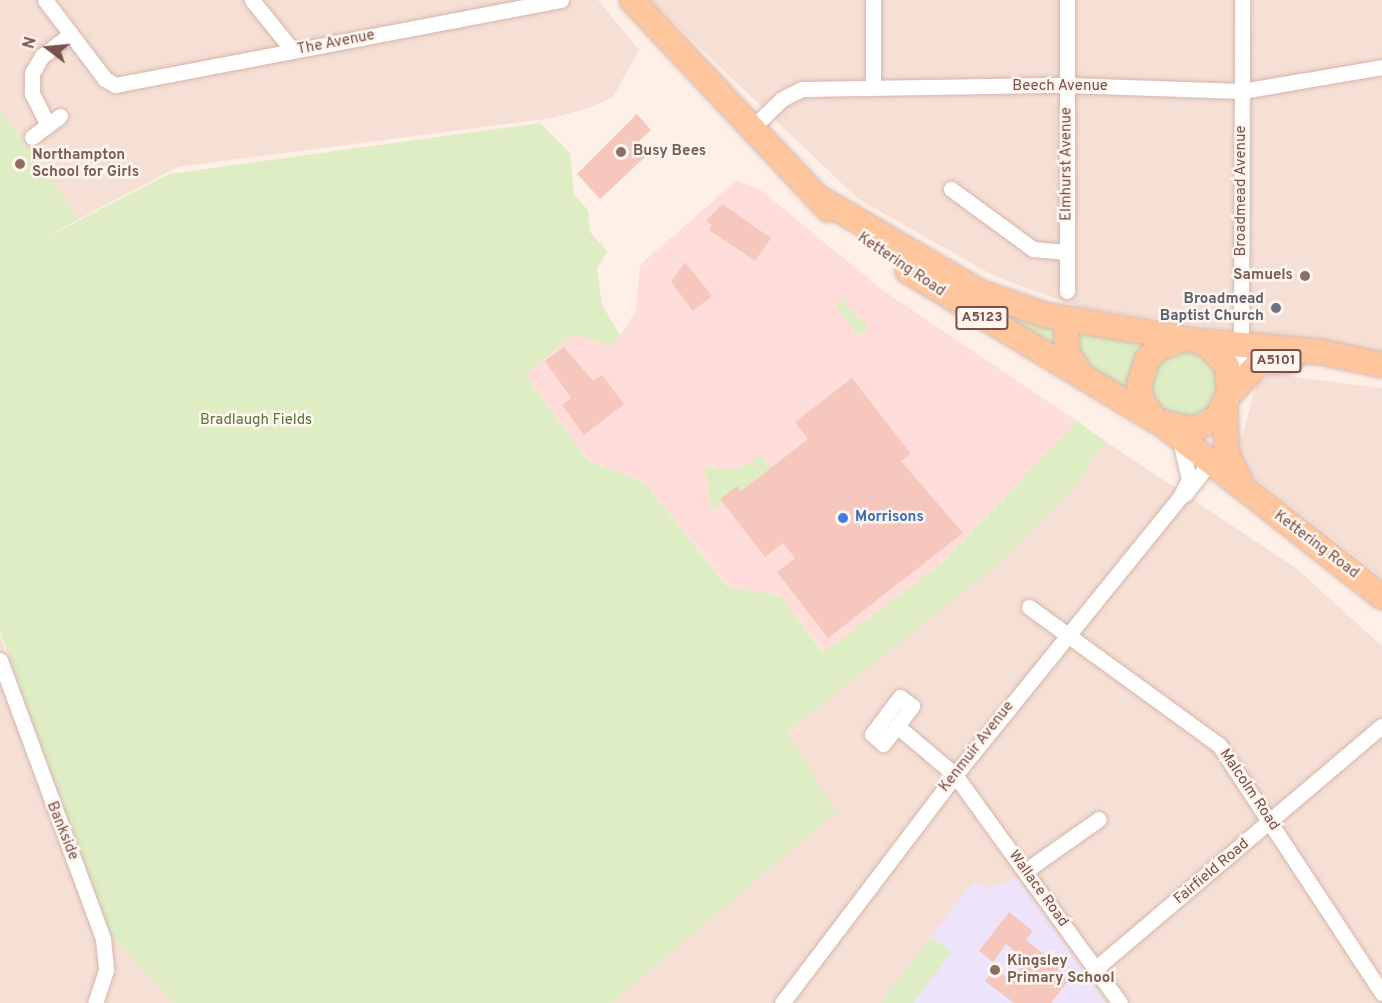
<!DOCTYPE html>
<style>
body{margin:0}
#map{position:relative;width:1382px;height:1003px;overflow:hidden;background:#fef0e7;font-family:Overpass,sans-serif}
div>[style]{position:absolute}
.residential>*{inset:0;background:#f6e0d5}
.commercial>*{inset:0;background:#ffddda}
.education>*{inset:0;background:#ede4fb}
.green>*{inset:0;background:#deedc4}
.round{border-radius:50%}
.building>*{inset:0;background:#f6c7bd}
.roads{filter:drop-shadow(0 0 2px #d4b7ae) drop-shadow(0 0 2px #d4b7ae)}
.street>*{height:15px;margin:-7.5px;padding:0 7.5px;transform-origin:7.5px;border-radius:7.5px;background:#fff}
.primary>*{height:24px;margin:-12px;padding:0 12px;transform-origin:12px;border-radius:12px;background:#ffc69d}
.dots>*{width:16px;height:16px;translate:-50% -50%;box-sizing:border-box;border:3px solid #fff5ef;border-radius:50%}
span{translate:-50% -50%;white-space:nowrap;text-align:center;line-height:1.15;-webkit-text-stroke:5px #fff5ef;paint-order:stroke}
.shield-label span{padding:2px 4px;background:#fff5ef;border:2px solid;border-radius:4px;-webkit-text-stroke-width:0}
.shield-label{font-size:14px;color:#7b5049;font-weight:700}
.street-label{font-size:15px;color:#7b5049}
.education-label{font-size:15px;color:#785e54;font-weight:700}
.left{translate:0 -50%;text-align:left}
.right{translate:-100% -50%;text-align:right}
.worship-label{font-size:15px;color:#5b616d;font-weight:700}
.park-label{font-size:15px;color:#58753b}
.shop-label{font-size:15px;color:#366cbe;font-weight:700}
.north{position:absolute;left:18px;top:18px;width:60px;height:60px;-webkit-text-stroke:4px #fff5ef;paint-order:stroke;rotate:286deg;font-size:16px;font-weight:700;line-height:24px;text-align:center;color:#7b5049}
.north::after{content:'';display:block;margin:auto;width:21px;height:27px;background:#7b5049;clip-path:polygon(50% 0,100% 100%,50% 72%,0 100%)}
</style>
<div id="map">
<div class="residential">
<div style="clip-path:polygon(0 0,598px 0,639px 50px,613px 97px,591px 107px,553px 118px,178px 167px,79px 219px,0 109px)"></div>
<div style="clip-path:polygon(650px 0,1382px 0,1382px 353px,1078px 307px,994px 276px,858px 199px)"></div>
<div style="clip-path:polygon(1272px 374px,1382px 388px,1382px 577px,1243px 468px,1238px 453px,1253px 396px,1257px 384px)"></div>
<div style="clip-path:polygon(1105px 441px,1296px 568px,1382px 646px,1382px 1003px,611px 1003px,835px 812px,787px 733px,1077px 484px)"></div>
<div style="clip-path:polygon(0 636px,91px 867px,112px 936px,174px 1003px,0 1003px)"></div>
</div>
<div class="commercial">
<div style="clip-path:polygon(736px 181px,758px 188px,881px 289px,1077px 421px,943px 562px,824px 653px,780px 595px,729px 587px,644px 482px,589px 461px,525px 375px,573px 335px,620px 335px,636px 311px,640px 265px)"></div>
</div>
<div class="education">
<div style="clip-path:polygon(1017px 878px,1106px 1003px,881px 1003px,973px 882px,991px 888px)"></div>
</div>
<div class="green">
<div style="clip-path:polygon(0 109px,79px 219px,35px 243px,169px 174px,540px 123px,570px 153px,574px 195px,588px 210px,590px 232px,607px 251px,597px 269px,602px 305px,620px 335px,611px 345px,573px 335px,525px 375px,589px 461px,644px 482px,728px 587px,780px 595px,823px 653px,943px 562px,1077px 421px,1105px 441px,1077px 484px,1003px 560px,787px 732px,836px 812px,611px 1003px,174px 1003px,112px 936px,0 632px)"></div>
<div style="clip-path:polygon(848px 295px,844px 304px,876px 332px,869px 326px,858px 335px,834px 306px)"></div>
<div style="clip-path:polygon(969px 295px,1059px 328px,1061px 354px)"></div>
<div style="clip-path:polygon(1072px 332px,1152px 343px,1130px 397px,1077px 357px)"></div>
<div class="round" style="left:1149px;top:350px;width:70px;height:70px"></div>
<div style="clip-path:polygon(760px 455px,771px 468px,741px 491px,737px 486px,713px 512px,704px 467px,735px 470px)"></div>
<div style="clip-path:polygon(931px 937px,952px 952px,913px 1003px,881px 1003px)"></div>
</div>
<div class="building">
<div style="clip-path:polygon(637px 114px,651px 130px,634px 146px,645px 157px,600px 199px,577px 174px)"></div>
<div style="clip-path:polygon(722px 204px,771px 238px,755px 261px,709px 230px,712px 225px,706px 221px)"></div>
<div style="clip-path:polygon(685px 262px,712px 296px,693px 311px,671px 282px)"></div>
<div style="clip-path:polygon(564px 347px,593px 381px,602px 375px,624px 404px,584px 435px,562px 405px,571px 398px,545px 361px)"></div>
<div style="clip-path:polygon(852px 378px,911px 454px,901px 461px,963px 533px,828px 638px,777px 572px,795px 558px,783px 543px,765px 557px,720px 499px,737px 486px,741px 491px,808px 439px,795px 422px)"></div>
<div style="clip-path:polygon(1009px 912px,1033px 931px,1026px 940px,1072px 976px,1051px 1003px,1014px 1003px,985px 981px,995px 969px,1012px 981px,1027px 961px,1006px 944px,993px 962px,979px 951px)"></div>
</div>
<div class="roads">
<div class="street">
<div style="left:45px;top:0;width:99px;rotate:52.8deg"></div>
<div style="left:105px;top:79px;width:12px;rotate:31deg"></div>
<div style="left:115px;top:85px;width:454px;rotate:-10.8deg"></div>
<div style="left:252px;top:0;width:65px;rotate:51.2deg"></div>
<div style="left:873px;top:0;width:88px;rotate:90deg"></div>
<div style="left:48px;top:125px;width:36px;rotate:-117deg"></div>
<div style="left:32px;top:93px;width:20px;rotate:-90deg"></div>
<div style="left:32px;top:73px;width:20px;rotate:-60deg"></div>
<div style="left:42px;top:56px;width:36px;rotate:-37deg"></div>
<div style="left:751px;top:129px;width:43px;rotate:-44.1deg"></div>
<div style="left:782px;top:99px;width:22px;rotate:-27deg"></div>
<div style="left:802px;top:89px;width:265px;rotate:-0.9deg"></div>
<div style="left:1067px;top:85px;width:175px;rotate:2deg"></div>
<div style="left:1242px;top:91px;width:142px;rotate:-9.7deg"></div>
<div style="left:32px;top:137px;width:35px;rotate:-37deg"></div>
<div style="left:951px;top:189px;width:102px;rotate:36.2deg"></div>
<div style="left:1033px;top:249px;width:34px;rotate:5deg"></div>
<div style="left:1067px;top:291px;width:291px;rotate:-90deg"></div>
<div style="left:1236px;top:382px;width:38px;rotate:-83deg"></div>
<div style="left:1241px;top:344px;width:344px;rotate:-89.8deg"></div>
<div style="left:1185px;top:494px;width:47px;rotate:-51.9deg"></div>
<div style="left:1029px;top:607px;width:235px;rotate:36deg"></div>
<div style="left:1219px;top:745px;width:297px;rotate:56.7deg"></div>
<div style="left:0;top:660px;width:297px;rotate:69.7deg"></div>
<div style="left:103px;top:939px;width:31px;rotate:84deg"></div>
<div style="left:106px;top:970px;width:35px;rotate:108deg"></div>
<div style="left:897px;top:726px;width:25px;rotate:-53deg"></div>
<div style="left:912px;top:706px;width:15px;rotate:-143deg"></div>
<div style="left:900px;top:697px;width:46px;rotate:127.1deg"></div>
<div style="left:872px;top:734px;width:15px;rotate:42deg"></div>
<div style="left:883px;top:744px;width:23px;rotate:-52deg"></div>
<div style="left:897px;top:726px;width:76px;rotate:40.2deg"></div>
<div style="left:955px;top:775px;width:281px;rotate:54.1deg"></div>
<div style="left:1025px;top:871px;width:90px;rotate:-35.1deg"></div>
<div style="left:1095px;top:969px;width:376px;rotate:-40.3deg"></div>
<div style="left:782px;top:1003px;width:286px;rotate:-52.8deg"></div>
<div style="left:955px;top:775px;width:358px;rotate:-51deg"></div>
<div style="left:1180px;top:497px;width:20px;rotate:-63deg"></div>
<div style="left:1189px;top:479px;width:37px;rotate:-103deg"></div>
</div>
<div class="primary">
<div style="left:632px;top:0;width:287px;rotate:46.8deg"></div>
<div style="left:819px;top:198px;width:186px;rotate:30.4deg"></div>
<div style="left:979px;top:292px;width:70px;rotate:19.2deg"></div>
<div style="left:1045px;top:315px;width:155px;rotate:9.6deg"></div>
<div style="left:1198px;top:341px;width:13px;rotate:27deg"></div>
<div style="left:1210px;top:347px;width:25px;rotate:48deg"></div>
<div style="left:1227px;top:366px;width:29px;rotate:86deg"></div>
<div style="left:1229px;top:395px;width:26px;rotate:119deg"></div>
<div style="left:1216px;top:418px;width:26px;rotate:152deg"></div>
<div style="left:1193px;top:430px;width:37px;rotate:-166deg"></div>
<div style="left:1157px;top:421px;width:22px;rotate:-129deg"></div>
<div style="left:1143px;top:404px;width:19px;rotate:-102deg"></div>
<div style="left:1139px;top:385px;width:26px;rotate:-72deg"></div>
<div style="left:1147px;top:360px;width:15px;rotate:-48deg"></div>
<div style="left:1157px;top:349px;width:28px;rotate:-21deg"></div>
<div style="left:908px;top:271px;width:288px;rotate:31.1deg"></div>
<div style="left:1066px;top:319px;width:33px;rotate:88deg"></div>
<div style="left:1067px;top:352px;width:28px;rotate:58deg"></div>
<div style="left:1200px;top:341px;width:121px;rotate:5.2deg"></div>
<div style="left:1321px;top:352px;width:62px;rotate:12deg"></div>
<div style="left:1229px;top:395px;width:45px;rotate:-46.8deg"></div>
<div style="left:1260px;top:362px;width:31px;rotate:-2deg"></div>
<div style="left:1225px;top:407px;width:48px;rotate:87.6deg"></div>
<div style="left:1227px;top:455px;width:34px;rotate:64deg"></div>
<div style="left:1165px;top:426px;width:276px;rotate:38.2deg"></div>
</div>
</div>
<div class="dots">
<div style="left:621px;top:152px;background:#8d6e63"></div>
<div style="left:20px;top:164px;background:#8d6e63"></div>
<div style="left:1305px;top:276px;background:#8d6e63"></div>
<div style="left:1276px;top:308px;background:#6b7280"></div>
<div style="left:843px;top:518px;background:#3f7fe0"></div>
<div style="left:995px;top:970px;background:#8d6e63"></div>
</div>
<div class="shield-label">
<span style="left:982px;top:318px">A5123</span>
<span style="left:1276px;top:361px">A5101</span>
</div>
<div class="street-label">
<span style="left:336px;top:43px;rotate:-11deg">The Avenue</span>
<span style="left:1060px;top:87px">Beech Avenue</span>
<span style="left:1067px;top:164px;rotate:-90deg">Elmhurst Avenue</span>
<span style="left:1242px;top:191px;rotate:-90deg">Broadmead Avenue</span>
<span style="left:901px;top:265px;rotate:34deg">Kettering Road</span>
<span style="left:1316px;top:545px;rotate:37deg">Kettering Road</span>
<span style="left:977px;top:747px;rotate:-52deg">Kenmuir Avenue</span>
<span style="left:1249px;top:790px;rotate:56deg">Malcolm Road</span>
<span style="left:62px;top:831px;rotate:68deg">Bankside</span>
<span style="left:1212px;top:872px;rotate:-40deg">Fairfield Road</span>
<span style="left:1038px;top:889px;rotate:54deg">Wallace Road</span>
</div>
<div class="education-label">
<span class="left" style="left:633px;top:152px">Busy Bees</span>
<span class="left" style="left:32px;top:164px">Northampton<br>School for Girls</span>
<span class="right" style="left:1293px;top:276px">Samuels</span>
<span class="left" style="left:1007px;top:970px">Kingsley<br>Primary School</span>
</div>
<div class="worship-label">
<span class="right" style="left:1264px;top:308px">Broadmead<br>Baptist Church</span>
</div>
<div class="park-label">
<span style="left:256px;top:421px">Bradlaugh Fields</span>
</div>
<div class="shop-label">
<span class="left" style="left:855px;top:518px">Morrisons</span>
</div>
<div class="north">N</div>
</div>
